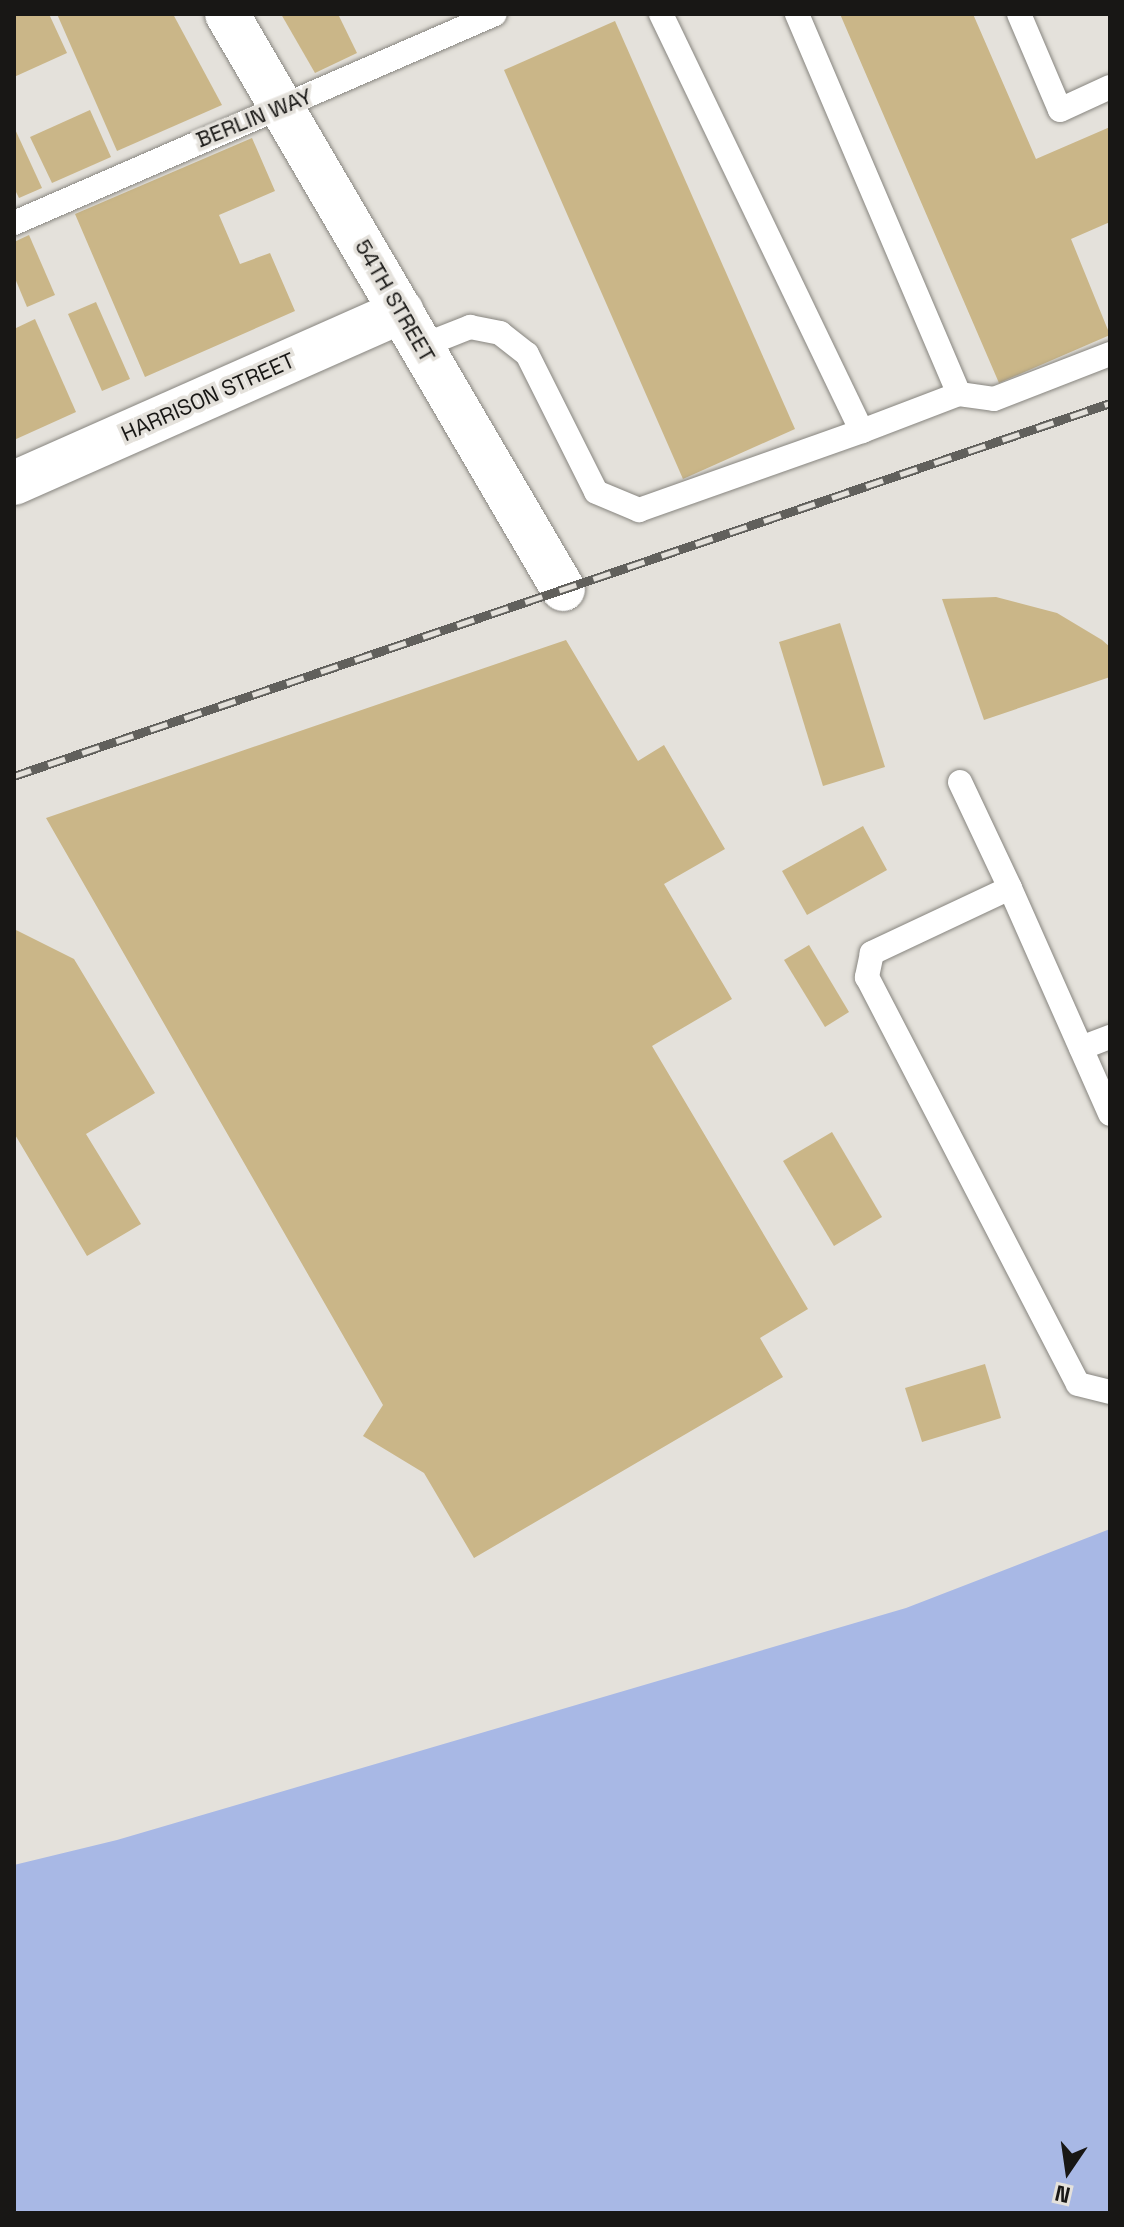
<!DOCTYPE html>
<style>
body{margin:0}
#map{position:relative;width:1124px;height:2227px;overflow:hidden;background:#e4e1db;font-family:"Space Grotesk",sans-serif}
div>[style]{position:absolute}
.water>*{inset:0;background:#a8b8e5}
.building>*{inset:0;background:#cab688}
.roads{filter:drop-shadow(0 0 2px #87857f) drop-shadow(0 0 2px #87857f)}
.lane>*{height:24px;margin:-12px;padding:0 12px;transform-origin:12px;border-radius:12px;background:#fff}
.street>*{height:44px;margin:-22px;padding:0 22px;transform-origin:22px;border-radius:22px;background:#fff}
.rail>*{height:9px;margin-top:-4.5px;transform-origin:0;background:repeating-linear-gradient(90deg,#e4e1db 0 18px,#61605c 0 36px);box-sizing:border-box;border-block:2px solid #61605c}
span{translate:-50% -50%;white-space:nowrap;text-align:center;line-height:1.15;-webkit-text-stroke:7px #e4e1db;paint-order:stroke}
.street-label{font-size:22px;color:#181715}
.frame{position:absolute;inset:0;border:16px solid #181715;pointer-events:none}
.north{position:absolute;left:1028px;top:2131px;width:80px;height:80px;-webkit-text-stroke:6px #e4e1db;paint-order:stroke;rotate:193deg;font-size:22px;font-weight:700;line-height:32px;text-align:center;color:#181715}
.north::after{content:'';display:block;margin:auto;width:28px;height:36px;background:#181715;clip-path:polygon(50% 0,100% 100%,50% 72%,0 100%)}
</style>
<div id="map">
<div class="water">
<div style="clip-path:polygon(1110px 1529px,1110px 2213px,14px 2213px,14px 1865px,117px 1840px,906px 1608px)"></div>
</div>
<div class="building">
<div style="clip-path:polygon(14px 14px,49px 14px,67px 53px,14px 77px)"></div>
<div style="clip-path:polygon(57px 14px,173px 14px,222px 105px,117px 151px)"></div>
<div style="clip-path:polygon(281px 14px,338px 14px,357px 53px,315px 73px)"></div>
<div style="clip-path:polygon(840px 14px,973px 14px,1036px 159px,1110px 127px,1110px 222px,1071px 239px,1110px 335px,999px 383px)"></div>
<div style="clip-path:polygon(615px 21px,795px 429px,683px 479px,504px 70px)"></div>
<div style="clip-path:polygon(90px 110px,111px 157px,52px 183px,30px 137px)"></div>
<div style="clip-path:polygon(14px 127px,42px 188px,19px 198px,14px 188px)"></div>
<div style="clip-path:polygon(252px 138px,275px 191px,219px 215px,240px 264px,270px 253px,295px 311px,145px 377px,75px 214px)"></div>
<div style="clip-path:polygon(29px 235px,55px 295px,27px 307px,14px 276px,14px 242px)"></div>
<div style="clip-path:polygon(96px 302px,130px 379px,102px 391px,68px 314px)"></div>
<div style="clip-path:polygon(35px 319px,76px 412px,14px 440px,14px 329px)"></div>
<div style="clip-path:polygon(996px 597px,1057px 613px,1102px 640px,1110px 647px,1110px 677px,984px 720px,942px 599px)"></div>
<div style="clip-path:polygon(840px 623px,885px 767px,823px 786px,779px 642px)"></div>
<div style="clip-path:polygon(566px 640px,638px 761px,664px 745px,725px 849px,664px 884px,732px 999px,652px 1046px,808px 1309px,760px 1338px,783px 1377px,474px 1558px,424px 1473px,363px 1436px,383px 1405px,46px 818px)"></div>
<div style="clip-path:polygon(863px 826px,887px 870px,807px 915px,782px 871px)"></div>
<div style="clip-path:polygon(14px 929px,74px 959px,155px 1093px,86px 1134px,141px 1224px,87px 1256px,14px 1133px)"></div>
<div style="clip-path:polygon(809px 945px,849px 1012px,825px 1027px,784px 960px)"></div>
<div style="clip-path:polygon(832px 1132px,882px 1217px,834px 1246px,783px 1161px)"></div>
<div style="clip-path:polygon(985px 1364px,1001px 1418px,922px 1442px,905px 1388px)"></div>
</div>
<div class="roads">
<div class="lane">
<div style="left:661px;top:14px;width:463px;rotate:64.3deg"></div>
<div style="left:862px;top:431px;width:104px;rotate:-20.9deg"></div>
<div style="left:959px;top:394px;width:413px;rotate:-113.1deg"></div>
<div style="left:1019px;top:14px;width:104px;rotate:66.9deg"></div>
<div style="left:1060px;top:110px;width:55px;rotate:-24.7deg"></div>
<div style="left:14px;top:223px;width:524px;rotate:-23.49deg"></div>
<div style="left:422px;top:346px;width:52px;rotate:-21.6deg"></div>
<div style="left:470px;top:327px;width:31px;rotate:11deg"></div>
<div style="left:500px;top:333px;width:34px;rotate:38deg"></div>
<div style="left:527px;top:354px;width:154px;rotate:63.4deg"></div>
<div style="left:596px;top:492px;width:47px;rotate:22.7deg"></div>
<div style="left:639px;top:510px;width:237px;rotate:-19.5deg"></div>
<div style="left:959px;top:394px;width:35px;rotate:8deg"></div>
<div style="left:994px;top:399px;width:124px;rotate:-21.2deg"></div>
<div style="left:960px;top:782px;width:117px;rotate:64.7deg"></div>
<div style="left:1010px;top:888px;width:153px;rotate:154.8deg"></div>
<div style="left:872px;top:953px;width:25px;rotate:102deg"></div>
<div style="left:867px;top:977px;width:458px;rotate:62.6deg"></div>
<div style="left:1078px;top:1384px;width:33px;rotate:14deg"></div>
<div style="left:1010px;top:888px;width:247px;rotate:66.1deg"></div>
<div style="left:1081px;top:1048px;width:31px;rotate:-21deg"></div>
</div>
<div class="street">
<div style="left:227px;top:14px;width:666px;rotate:59.7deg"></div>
<div style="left:14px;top:483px;width:424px;rotate:-23.9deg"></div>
</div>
</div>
<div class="rail">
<div style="left:14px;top:776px;width:1158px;rotate:-18.79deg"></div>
</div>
<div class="street-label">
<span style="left:254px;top:118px;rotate:-22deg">BERLIN WAY</span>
<span style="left:395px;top:301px;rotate:60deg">54TH STREET</span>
<span style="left:208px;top:397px;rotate:-24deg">HARRISON STREET</span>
</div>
<div class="frame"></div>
<div class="north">N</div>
</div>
